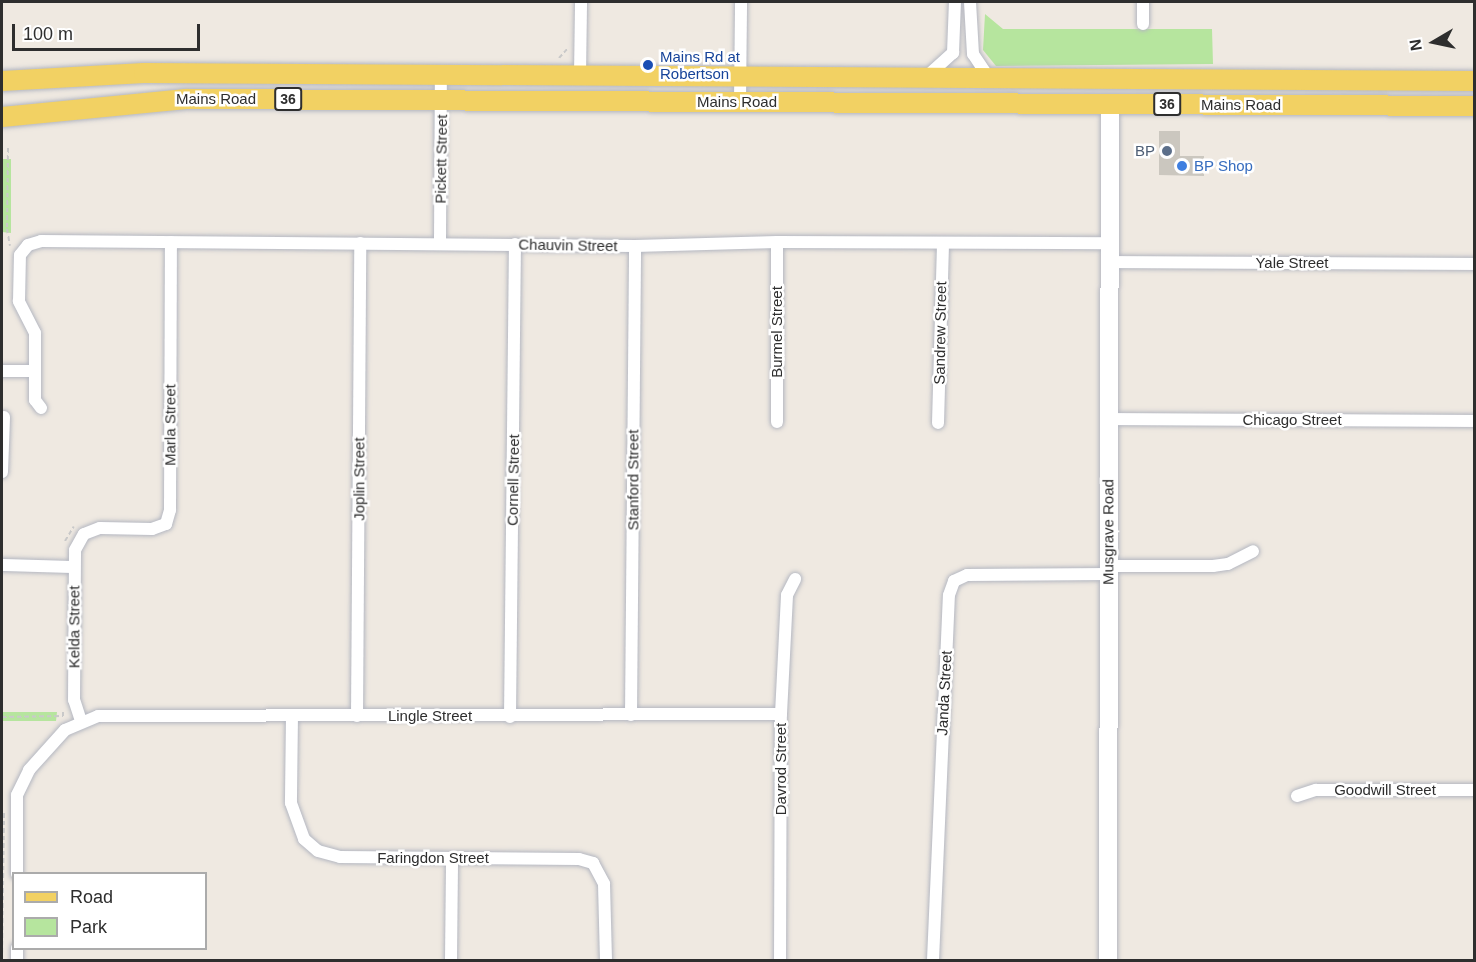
<!DOCTYPE html>
<style>
body{margin:0}
#map{position:relative;width:1476px;height:962px;overflow:hidden;background:#efe9e1;font-family:Arial,sans-serif}
div>[style]{position:absolute}
.green>*{inset:0;background:#b6e59e}
.building>*{inset:0;background:#cbc7bf}
.path>*{height:2px;margin-top:-1px;transform-origin:0;background:repeating-linear-gradient(90deg,#c9c9c9 0 4.5px,transparent 0 7.5px)}
.roads{filter:drop-shadow(0 0 2px #b4b7c1) drop-shadow(0 0 2px #b4b7c1)}
.street>*{height:12px;margin:-6px;padding:0 6px;transform-origin:6px;border-radius:6px;background:#fff}
.secondary>*{height:18px;margin:-9px;padding:0 9px;transform-origin:9px;border-radius:9px;background:#fff}
.primary>*{height:20px;margin:-10px;padding:0 10px;transform-origin:10px;border-radius:10px;background:#f2d163}
.dots>*{width:16px;height:16px;translate:-50% -50%;box-sizing:border-box;border:3px solid #fff;border-radius:50%}
span{translate:-50% -50%;white-space:nowrap;text-align:center;line-height:1.15;-webkit-text-stroke:5px #fff;paint-order:stroke}
.shield-label span{padding:2px 4px;background:#fff;border:2px solid;border-radius:4px;-webkit-text-stroke-width:0}
.shield-label{font-size:14px;color:#2e2e2e;font-weight:700}
.transit-label{font-size:15px;color:#164399}
.left{translate:0 -50%;text-align:left}
.street-label{font-size:15px;color:#2e2e2e}
.service-label{font-size:15px;color:#4e5e75}
.right{translate:-100% -50%;text-align:right}
.shop-label{font-size:15px;color:#366cbe}
.frame{position:absolute;inset:0;border:3px solid #2e2e2e;pointer-events:none}
.legend{position:absolute;left:12px;top:872px;width:195px;height:78px;box-sizing:border-box;background:#fff;border:2px solid #ababab;margin:0;padding:8px 10px;list-style:none;font-size:18px;color:#2e2e2e}
.legend li{display:flex;align-items:center;gap:12px;height:30px}
.legend b{width:30px;border:2px solid #ababab}
.north{position:absolute;left:1404px;top:12px;width:60px;height:60px;-webkit-text-stroke:4px #fff;paint-order:stroke;rotate:261deg;font-size:16px;font-weight:700;line-height:24px;text-align:center;color:#2e2e2e}
.north::after{content:'';display:block;margin:auto;width:21px;height:27px;background:#2e2e2e;clip-path:polygon(50% 0,100% 100%,50% 72%,0 100%)}
.scale{position:absolute;left:12px;top:24px;width:188px;height:27px;box-sizing:border-box;border:3px solid #2e2e2e;border-top:0;padding-left:8px;font-size:18px;line-height:21px;white-space:nowrap;color:#2e2e2e;-webkit-text-stroke:4px #fff;paint-order:stroke}
</style>
<div id="map">
<div class="green">
<div style="clip-path:polygon(985px 14px,1003px 29px,1212px 29px,1213px 64px,996px 66px,983px 50px)"></div>
<div style="clip-path:polygon(2px 159px,11px 159px,11px 233px,2px 232px)"></div>
<div style="clip-path:polygon(2px 712px,57px 712px,56px 721px,2px 721px)"></div>
</div>
<div class="building">
<div style="clip-path:polygon(1159px 131px,1180px 131px,1180px 156px,1204px 156px,1204px 176px,1159px 175px)"></div>
</div>
<div class="path">
<div style="left:559px;top:58px;width:12px;rotate:-48deg"></div>
<div style="left:8px;top:148px;width:81px;rotate:90.7deg"></div>
<div style="left:7px;top:229px;width:17px;rotate:80deg"></div>
<div style="left:65px;top:541px;width:17px;rotate:-59deg"></div>
<div style="left:2px;top:717px;width:61px;rotate:-0.9deg"></div>
<div style="left:63px;top:716px;width:7px;rotate:-90deg"></div>
<div style="left:2px;top:960px;width:147px;rotate:-89.2deg"></div>
</div>
<div class="roads">
<div class="street">
<div style="left:970px;top:2px;width:52px;rotate:86.7deg"></div>
<div style="left:973px;top:54px;width:29px;rotate:56deg"></div>
<div style="left:1143px;top:2px;width:22px;rotate:90deg"></div>
<div style="left:580px;top:76px;width:74px;rotate:-89.2deg"></div>
<div style="left:925px;top:78px;width:38px;rotate:-42deg"></div>
<div style="left:953px;top:53px;width:51px;rotate:-87.8deg"></div>
<div style="left:740px;top:102px;width:100px;rotate:-89.4deg"></div>
<div style="left:440px;top:243px;width:168px;rotate:-89.7deg"></div>
<div style="left:1109px;top:262px;width:365px;rotate:0.3deg"></div>
<div style="left:2px;top:371px;width:33px"></div>
<div style="left:41px;top:408px;width:10px;rotate:-127deg"></div>
<div style="left:35px;top:400px;width:67px;rotate:-90deg"></div>
<div style="left:35px;top:333px;width:36px;rotate:-117deg"></div>
<div style="left:19px;top:301px;width:46px;rotate:-88.8deg"></div>
<div style="left:20px;top:255px;width:13px;rotate:-51deg"></div>
<div style="left:28px;top:245px;width:14px;rotate:-17deg"></div>
<div style="left:41px;top:241px;width:594px;rotate:0.48deg"></div>
<div style="left:635px;top:246px;width:142px;rotate:-1.6deg"></div>
<div style="left:777px;top:242px;width:332px;rotate:0.2deg"></div>
<div style="left:1109px;top:419px;width:365px;rotate:0.3deg"></div>
<div style="left:777px;top:422px;width:180px;rotate:-90deg"></div>
<div style="left:938px;top:423px;width:180px;rotate:-88.4deg"></div>
<div style="left:2px;top:472px;width:55px;rotate:-87.9deg"></div>
<div style="left:2px;top:565px;width:72px;rotate:1.6deg"></div>
<div style="left:1108px;top:566px;width:105px"></div>
<div style="left:1213px;top:566px;width:15px;rotate:-8deg"></div>
<div style="left:1228px;top:564px;width:28px;rotate:-27deg"></div>
<div style="left:292px;top:715px;width:88px;rotate:90.7deg"></div>
<div style="left:291px;top:803px;width:38px;rotate:70deg"></div>
<div style="left:304px;top:839px;width:18px;rotate:41deg"></div>
<div style="left:318px;top:851px;width:23px;rotate:15deg"></div>
<div style="left:340px;top:857px;width:239px;rotate:0.5deg"></div>
<div style="left:579px;top:859px;width:15px;rotate:16deg"></div>
<div style="left:593px;top:863px;width:24px;rotate:62deg"></div>
<div style="left:604px;top:884px;width:76px;rotate:88.5deg"></div>
<div style="left:631px;top:715px;width:469px;rotate:-89.5deg"></div>
<div style="left:357px;top:716px;width:473px;rotate:-89.6deg"></div>
<div style="left:510px;top:717px;width:473px;rotate:-89.4deg"></div>
<div style="left:81px;top:721px;width:22px;rotate:-108deg"></div>
<div style="left:74px;top:700px;width:150px;rotate:-89.6deg"></div>
<div style="left:75px;top:550px;width:18px;rotate:-61deg"></div>
<div style="left:84px;top:534px;width:17px;rotate:-21deg"></div>
<div style="left:100px;top:528px;width:52px;rotate:1.1deg"></div>
<div style="left:152px;top:529px;width:15px;rotate:-20deg"></div>
<div style="left:166px;top:524px;width:15px;rotate:-74deg"></div>
<div style="left:170px;top:510px;width:268px;rotate:-89.8deg"></div>
<div style="left:1297px;top:796px;width:20px;rotate:-18deg"></div>
<div style="left:1316px;top:790px;width:158px"></div>
<div style="left:17px;top:874px;width:79px;rotate:-90deg"></div>
<div style="left:17px;top:795px;width:28px;rotate:-64deg"></div>
<div style="left:29px;top:770px;width:54px;rotate:-48deg"></div>
<div style="left:65px;top:730px;width:36px;rotate:-23deg"></div>
<div style="left:98px;top:716px;width:683px;rotate:-0.17deg"></div>
<div style="left:17px;top:948px;width:12px;rotate:90deg"></div>
<div style="left:451px;top:960px;width:102px;rotate:-89.4deg"></div>
<div style="left:780px;top:960px;width:246px;rotate:-89.8deg"></div>
<div style="left:781px;top:714px;width:119px;rotate:-87.1deg"></div>
<div style="left:787px;top:595px;width:18px;rotate:-63deg"></div>
<div style="left:933px;top:960px;width:365px;rotate:-87.5deg"></div>
<div style="left:949px;top:595px;width:15px;rotate:-70deg"></div>
<div style="left:954px;top:581px;width:14px;rotate:-25deg"></div>
<div style="left:967px;top:575px;width:141px;rotate:-0.4deg"></div>
</div>
<div class="secondary">
<div style="left:1108px;top:960px;width:856px;rotate:-89.87deg"></div>
</div>
<div class="primary">
<div style="left:2px;top:81px;width:142px;rotate:-3.2deg"></div>
<div style="left:144px;top:73px;width:1330px;rotate:0.34deg"></div>
<div style="left:2px;top:117px;width:185px;rotate:-5.6deg"></div>
<div style="left:186px;top:99px;width:1288px;rotate:0.31deg"></div>
</div>
</div>
<div class="dots">
<div style="left:648px;top:65px;background:#1a4fb4"></div>
<div style="left:1167px;top:151px;background:#5c6f8a"></div>
<div style="left:1182px;top:166px;background:#3f7fe0"></div>
</div>
<div class="shield-label">
<span style="left:288px;top:99px">36</span>
<span style="left:1167px;top:104px">36</span>
</div>
<div class="transit-label">
<span class="left" style="left:660px;top:65px">Mains Rd at<br>Robertson</span>
</div>
<div class="street-label">
<span style="left:216px;top:99px">Mains Road</span>
<span style="left:737px;top:102px">Mains Road</span>
<span style="left:1241px;top:105px">Mains Road</span>
<span style="left:441px;top:159px;rotate:-89deg">Pickett Street</span>
<span style="left:568px;top:245px;rotate:1deg">Chauvin Street</span>
<span style="left:1292px;top:263px">Yale Street</span>
<span style="left:777px;top:332px;rotate:-90deg">Burmel Street</span>
<span style="left:940px;top:333px;rotate:-89deg">Sandrew Street</span>
<span style="left:1292px;top:420px">Chicago Street</span>
<span style="left:170px;top:425px;rotate:-90deg">Marla Street</span>
<span style="left:359px;top:479px;rotate:-90deg">Joplin Street</span>
<span style="left:513px;top:480px;rotate:-89deg">Cornell Street</span>
<span style="left:633px;top:480px;rotate:-90deg">Stanford Street</span>
<span style="left:1108px;top:532px;rotate:-90deg">Musgrave Road</span>
<span style="left:74px;top:627px;rotate:-90deg">Kelda Street</span>
<span style="left:944px;top:693px;rotate:-87deg">Janda Street</span>
<span style="left:430px;top:716px">Lingle Street</span>
<span style="left:781px;top:769px;rotate:-90deg">Davrod Street</span>
<span style="left:1385px;top:790px">Goodwill Street</span>
<span style="left:433px;top:858px">Faringdon Street</span>
</div>
<div class="service-label">
<span class="right" style="left:1155px;top:151px">BP</span>
</div>
<div class="shop-label">
<span class="left" style="left:1194px;top:166px">BP Shop</span>
</div>
<div class="frame"></div>
<ul class="legend">
<li><b style="height:8px;background:#f2d163"></b>Road</li>
<li><b style="height:16px;background:#b6e59e"></b>Park</li>
</ul>
<div class="north">N</div>
<div class="scale">100 m</div>
</div>
